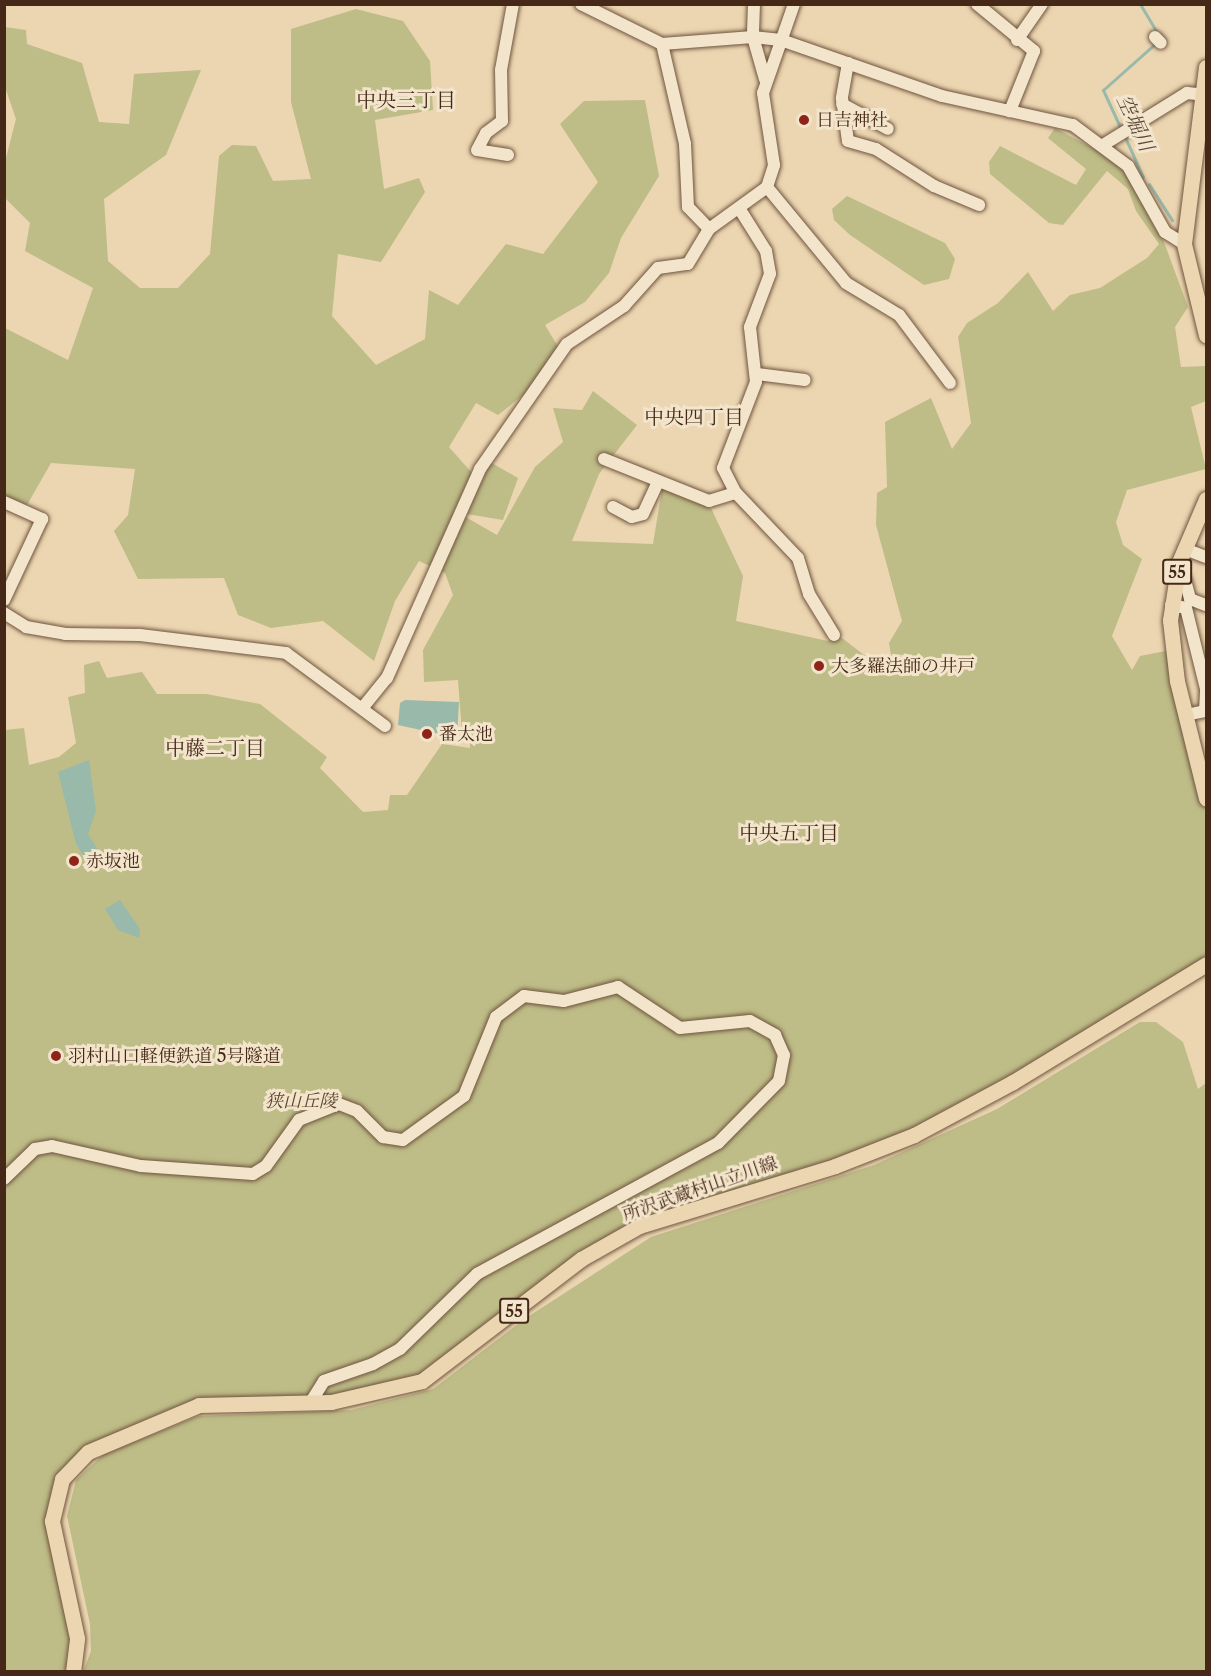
<!DOCTYPE html>
<meta charset="utf-8">
<style>
body{margin:0}
#map{position:relative;width:1211px;height:1676px;overflow:hidden;background:#ecd6b1;font-family:"Libre Caslon Text","Noto Serif JP",serif}
div>[style]{position:absolute}
.green>*{inset:0;background:#bebc87}
.water>*{inset:0;background:#99b9aa}
.stream>*{height:3px;margin:-1.5px;padding:0 1.5px;transform-origin:1.5px;border-radius:1.5px;background:#99b9aa}
.roads{filter:drop-shadow(0 0 2px #6f543e) drop-shadow(0 0 2px #6f543e)}
.minor>*{height:12px;margin:-6px;padding:0 6px;transform-origin:6px;border-radius:6px;background:#f3e4cc}
.major>*{height:15px;margin:-7.5px;padding:0 7.5px;transform-origin:7.5px;border-radius:7.5px;background:#ecd6b1}
.dots>*{width:16px;height:16px;translate:-50% -50%;box-sizing:border-box;border:3px solid #f3e4cc;border-radius:50%}
span{translate:-50% -50%;white-space:nowrap;text-align:center;line-height:1.15;-webkit-text-stroke:6px #f3e4cc;paint-order:stroke}
.shield-label span{padding:2px 4px;background:#f3e4cc;border:2px solid;border-radius:4px;-webkit-text-stroke-width:0}
.shield-label{font-size:16px;color:#452817;font-weight:700}
.poi-label{font-size:18px;color:#452817}
.left{translate:0 -50%;text-align:left}
.park-label{font-size:18px;color:#5d462d;font-style:italic}
.street-label{font-size:18px;color:#452817}
.neighbourhood-label{font-size:20px;color:#452817}
.water-label{font-size:20px;color:#5a4c3c;font-style:italic}
.frame{position:absolute;inset:0;border:6px solid #452817;pointer-events:none}
</style>
<div id="map">
<div class="green">
<div style="clip-path:polygon(356px 9px,403px 21px,430px 61px,433px 110px,375px 120px,384px 189px,419px 178px,425px 192px,381px 262px,338px 254px,332px 316px,376px 365px,425px 339px,429px 290px,458px 305px,506px 244px,543px 254px,598px 182px,560px 124px,584px 101px,645px 100px,659px 176px,621px 238px,609px 273px,585px 302px,545px 325px,560px 350px,537px 384px,498px 415px,476px 403px,449px 447px,472px 473px,462px 515px,497px 535px,535px 467px,563px 442px,553px 408px,582px 410px,593px 391px,637px 425px,599px 474px,572px 541px,653px 544px,662px 489px,711px 508px,743px 576px,736px 621px,828px 641px,838px 635px,885px 671px,893px 668px,889px 643px,902px 621px,876px 525px,877px 493px,887px 487px,885px 422px,931px 398px,952px 449px,971px 423px,958px 337px,967px 323px,998px 303px,1028px 272px,1053px 311px,1070px 295px,1100px 288px,1147px 258px,1159px 244px,1136px 211px,1128px 189px,1107px 171px,1063px 225px,1049px 223px,990px 174px,989px 162px,1000px 146px,1076px 185px,1086px 169px,1048px 138px,1055px 128px,1111px 158px,1139px 188px,1151px 207px,1188px 307px,1175px 327px,1181px 367px,1206px 366px,1206px 401px,1191px 407px,1206px 469px,1127px 490px,1116px 522px,1123px 545px,1142px 559px,1112px 636px,1132px 670px,1140px 656px,1171px 650px,1206px 798px,1206px 964px,914px 1135px,638px 1226px,581px 1259px,443px 1370px,353px 1400px,222px 1401px,88px 1452px,53px 1503px,77px 1638px,73px 1672px,5px 1671px,5px 730px,24px 728px,29px 765px,59px 757px,76px 743px,68px 697px,85px 693px,84px 665px,99px 661px,107px 678px,142px 672px,157px 694px,206px 694px,260px 704px,327px 757px,320px 768px,363px 812px,388px 810px,390px 795px,407px 795px,442px 744px,470px 748px,470px 734px,462px 733px,458px 680px,424px 682px,423px 650px,453px 595px,445px 573px,419px 561px,395px 601px,374px 661px,323px 621px,271px 628px,238px 615px,224px 578px,138px 579px,114px 531px,128px 515px,135px 469px,51px 463px,27px 505px,5px 496px,5px 328px,68px 360px,93px 288px,25px 251px,30px 223px,5px 198px,5px 162px,16px 119px,5px 87px,5px 27px,26px 30px,27px 44px,82px 63px,99px 122px,129px 124px,134px 74px,201px 70px,166px 155px,104px 199px,108px 261px,140px 288px,178px 288px,210px 254px,219px 156px,232px 145px,256px 146px,273px 181px,311px 179px,291px 102px,291px 29px)"></div>
<div style="clip-path:polygon(847px 196px,945px 243px,955px 259px,949px 279px,924px 285px,850px 235px,834px 220px,832px 209px)"></div>
<div style="clip-path:polygon(490px 462px,518px 478px,503px 520px,467px 514px)"></div>
<div style="clip-path:polygon(1140px 1022px,1156px 1022px,1183px 1042px,1198px 1089px,1206px 1083px,1206px 1671px,83px 1672px,91px 1651px,90px 1624px,67px 1516px,76px 1480px,104px 1454px,199px 1416px,351px 1410px,433px 1389px,523px 1320px,651px 1237px,874px 1165px,997px 1109px)"></div>
</div>
<div class="water">
<div style="clip-path:polygon(405px 700px,459px 702px,457px 738px,398px 725px,400px 703px)"></div>
<div style="clip-path:polygon(89px 760px,96px 811px,88px 834px,98px 850px,85px 858px,76px 844px,58px 772px)"></div>
<div style="clip-path:polygon(120px 900px,140px 929px,139px 938px,118px 930px,105px 909px)"></div>
</div>
<div class="stream">
<div style="left:1140px;top:4px;width:37px;rotate:59deg"></div>
<div style="left:1121px;top:129px;width:43px;rotate:-114.8deg"></div>
<div style="left:1103px;top:90px;width:72px;rotate:-41.6deg"></div>
<div style="left:1124px;top:135px;width:46px;rotate:65.7deg"></div>
<div style="left:1149px;top:184px;width:43px;rotate:57.4deg"></div>
<div style="left:1206px;top:294px;width:2px;rotate:90deg"></div>
</div>
<div class="roads">
<div class="minor">
<div style="left:581px;top:4px;width:90px;rotate:26.3deg"></div>
<div style="left:662px;top:44px;width:91px;rotate:-4.4deg"></div>
<div style="left:753px;top:37px;width:28px;rotate:6deg"></div>
<div style="left:781px;top:40px;width:170px;rotate:19.2deg"></div>
<div style="left:942px;top:96px;width:134px;rotate:12.5deg"></div>
<div style="left:1073px;top:125px;width:69px;rotate:36.7deg"></div>
<div style="left:1128px;top:166px;width:76px;rotate:60.7deg"></div>
<div style="left:1165px;top:232px;width:22px;rotate:32deg"></div>
<div style="left:754px;top:4px;width:33px;rotate:92deg"></div>
<div style="left:753px;top:37px;width:44px;rotate:74.1deg"></div>
<div style="left:977px;top:4px;width:74px;rotate:39.5deg"></div>
<div style="left:1034px;top:51px;width:65px;rotate:111.8deg"></div>
<div style="left:1155px;top:37px;width:8px;rotate:45deg"></div>
<div style="left:1017px;top:40px;width:44px;rotate:-55.2deg"></div>
<div style="left:662px;top:44px;width:103px;rotate:77deg"></div>
<div style="left:685px;top:144px;width:63px;rotate:87.3deg"></div>
<div style="left:688px;top:207px;width:30px;rotate:46deg"></div>
<div style="left:848px;top:63px;width:36px;rotate:100deg"></div>
<div style="left:842px;top:98px;width:43px;rotate:82.1deg"></div>
<div style="left:848px;top:141px;width:29px;rotate:16deg"></div>
<div style="left:876px;top:149px;width:69px;rotate:32.5deg"></div>
<div style="left:934px;top:186px;width:49px;rotate:22.9deg"></div>
<div style="left:842px;top:104px;width:52px;rotate:28.5deg"></div>
<div style="left:1103px;top:145px;width:99px;rotate:-31.8deg"></div>
<div style="left:1187px;top:93px;width:19px;rotate:6deg"></div>
<div style="left:508px;top:155px;width:31px;rotate:-171deg"></div>
<div style="left:477px;top:150px;width:19px;rotate:-62deg"></div>
<div style="left:486px;top:133px;width:20px;rotate:-37deg"></div>
<div style="left:502px;top:121px;width:51px;rotate:-91.1deg"></div>
<div style="left:501px;top:70px;width:67px;rotate:-79.7deg"></div>
<div style="left:767px;top:187px;width:124px;rotate:50.5deg"></div>
<div style="left:846px;top:283px;width:62px;rotate:31.1deg"></div>
<div style="left:899px;top:315px;width:85px;rotate:53.1deg"></div>
<div style="left:739px;top:208px;width:51px;rotate:57.9deg"></div>
<div style="left:766px;top:251px;width:23px;rotate:80deg"></div>
<div style="left:770px;top:274px;width:57px;rotate:110.7deg"></div>
<div style="left:750px;top:327px;width:55px;rotate:83.8deg"></div>
<div style="left:756px;top:382px;width:92px;rotate:111deg"></div>
<div style="left:723px;top:468px;width:28px;rotate:63deg"></div>
<div style="left:736px;top:493px;width:90px;rotate:46.4deg"></div>
<div style="left:798px;top:558px;width:38px;rotate:73deg"></div>
<div style="left:809px;top:594px;width:48px;rotate:58.6deg"></div>
<div style="left:757px;top:374px;width:48px;rotate:7.1deg"></div>
<div style="left:604px;top:459px;width:113px;rotate:21.8deg"></div>
<div style="left:709px;top:501px;width:28px;rotate:-17deg"></div>
<div style="left:4px;top:502px;width:42px;rotate:24.1deg"></div>
<div style="left:42px;top:519px;width:89px;rotate:115.1deg"></div>
<div style="left:613px;top:507px;width:21px;rotate:28deg"></div>
<div style="left:632px;top:517px;width:11px;rotate:-15deg"></div>
<div style="left:643px;top:514px;width:33px;rotate:-65deg"></div>
<div style="left:1185px;top:549px;width:22px;rotate:21deg"></div>
<div style="left:1175px;top:578px;width:10px;rotate:11deg"></div>
<div style="left:1185px;top:580px;width:20px;rotate:75deg"></div>
<div style="left:1190px;top:599px;width:17px;rotate:21deg"></div>
<div style="left:1171px;top:605px;width:15px;rotate:11deg"></div>
<div style="left:1186px;top:608px;width:83px;rotate:76.1deg"></div>
<div style="left:4px;top:613px;width:26px;rotate:32deg"></div>
<div style="left:26px;top:627px;width:40px;rotate:10deg"></div>
<div style="left:65px;top:634px;width:75px;rotate:0.8deg"></div>
<div style="left:140px;top:635px;width:147px;rotate:7deg"></div>
<div style="left:286px;top:653px;width:123px;rotate:36.4deg"></div>
<div style="left:364px;top:706px;width:36px;rotate:-51deg"></div>
<div style="left:387px;top:678px;width:229px;rotate:-66deg"></div>
<div style="left:480px;top:469px;width:152px;rotate:-55.2deg"></div>
<div style="left:567px;top:344px;width:69px;rotate:-33.7deg"></div>
<div style="left:624px;top:306px;width:51px;rotate:-48.2deg"></div>
<div style="left:658px;top:268px;width:30px;rotate:-8deg"></div>
<div style="left:688px;top:264px;width:41px;rotate:-59deg"></div>
<div style="left:709px;top:229px;width:72px;rotate:-35.9deg"></div>
<div style="left:767px;top:187px;width:23px;rotate:-72deg"></div>
<div style="left:774px;top:165px;width:73px;rotate:-98.7deg"></div>
<div style="left:763px;top:93px;width:94px;rotate:-70.8deg"></div>
<div style="left:1186px;top:715px;width:19px;rotate:-12deg"></div>
<div style="left:1205px;top:711px;width:22px;rotate:-87deg"></div>
<div style="left:4px;top:1179px;width:43px;rotate:-44.1deg"></div>
<div style="left:35px;top:1149px;width:17px;rotate:-10deg"></div>
<div style="left:52px;top:1146px;width:91px;rotate:12.7deg"></div>
<div style="left:141px;top:1166px;width:112px;rotate:4.1deg"></div>
<div style="left:253px;top:1174px;width:15px;rotate:-32deg"></div>
<div style="left:266px;top:1166px;width:57px;rotate:-54.3deg"></div>
<div style="left:299px;top:1120px;width:43px;rotate:-21.8deg"></div>
<div style="left:339px;top:1104px;width:19px;rotate:21deg"></div>
<div style="left:357px;top:1111px;width:37px;rotate:45deg"></div>
<div style="left:383px;top:1137px;width:20px;rotate:9deg"></div>
<div style="left:403px;top:1140px;width:75px;rotate:-35.8deg"></div>
<div style="left:464px;top:1096px;width:85px;rotate:-67.9deg"></div>
<div style="left:496px;top:1017px;width:35px;rotate:-37deg"></div>
<div style="left:524px;top:996px;width:40px;rotate:7.1deg"></div>
<div style="left:564px;top:1001px;width:56px;rotate:-14.5deg"></div>
<div style="left:618px;top:987px;width:74px;rotate:33.5deg"></div>
<div style="left:680px;top:1028px;width:70px;rotate:-5.7deg"></div>
<div style="left:750px;top:1021px;width:29px;rotate:29deg"></div>
<div style="left:775px;top:1035px;width:22px;rotate:66deg"></div>
<div style="left:784px;top:1055px;width:26px;rotate:101deg"></div>
<div style="left:779px;top:1081px;width:87px;rotate:134.5deg"></div>
<div style="left:718px;top:1143px;width:274px;rotate:151.5deg"></div>
<div style="left:477px;top:1274px;width:107px;rotate:135.8deg"></div>
<div style="left:400px;top:1349px;width:31px;rotate:151deg"></div>
<div style="left:373px;top:1364px;width:52px;rotate:160.9deg"></div>
<div style="left:324px;top:1381px;width:26px;rotate:122deg"></div>
</div>
<div class="major">
<div style="left:1206px;top:67px;width:178px;rotate:97.1deg"></div>
<div style="left:1184px;top:244px;width:94px;rotate:76.4deg"></div>
<div style="left:1206px;top:499px;width:69px;rotate:113.2deg"></div>
<div style="left:1179px;top:562px;width:59px;rotate:98.8deg"></div>
<div style="left:1170px;top:620px;width:61px;rotate:83.5deg"></div>
<div style="left:1177px;top:681px;width:121px;rotate:76.1deg"></div>
<div style="left:73px;top:1672px;width:34px;rotate:-83deg"></div>
<div style="left:77px;top:1638px;width:120px;rotate:-102.1deg"></div>
<div style="left:52px;top:1521px;width:43px;rotate:-76.6deg"></div>
<div style="left:62px;top:1479px;width:37px;rotate:-46deg"></div>
<div style="left:88px;top:1452px;width:121px;rotate:-22.9deg"></div>
<div style="left:199px;top:1405px;width:132px;rotate:-1.3deg"></div>
<div style="left:331px;top:1402px;width:93px;rotate:-13deg"></div>
<div style="left:422px;top:1381px;width:200px;rotate:-37.5deg"></div>
<div style="left:581px;top:1259px;width:67px;rotate:-29.6deg"></div>
<div style="left:639px;top:1226px;width:205px;rotate:-17deg"></div>
<div style="left:835px;top:1166px;width:85px;rotate:-21.4deg"></div>
<div style="left:914px;top:1135px;width:112px;rotate:-28.2deg"></div>
<div style="left:1013px;top:1082px;width:226px;rotate:-31.4deg"></div>
</div>
</div>
<div class="dots">
<div style="left:804px;top:120px;background:#8f2418"></div>
<div style="left:819px;top:666px;background:#8f2418"></div>
<div style="left:427px;top:734px;background:#8f2418"></div>
<div style="left:74px;top:861px;background:#8f2418"></div>
<div style="left:56px;top:1056px;background:#8f2418"></div>
</div>
<div class="shield-label">
<span style="left:1177px;top:572px">55</span>
<span style="left:514px;top:1311px">55</span>
</div>
<div class="poi-label">
<span class="left" style="left:816px;top:120px">日吉神社</span>
<span class="left" style="left:831px;top:666px">大多羅法師の井戸</span>
<span class="left" style="left:439px;top:734px">番太池</span>
<span class="left" style="left:86px;top:861px">赤坂池</span>
<span class="left" style="left:68px;top:1056px">羽村山口軽便鉄道 5号隧道</span>
</div>
<div class="park-label">
<span style="left:301px;top:1101px">狭山丘陵</span>
</div>
<div class="street-label">
<span style="left:700px;top:1189px;rotate:-19deg">所沢武蔵村山立川線</span>
</div>
<div class="neighbourhood-label">
<span style="left:406px;top:100px">中央三丁目</span>
<span style="left:694px;top:417px">中央四丁目</span>
<span style="left:215px;top:748px">中藤二丁目</span>
<span style="left:789px;top:833px">中央五丁目</span>
</div>
<div class="water-label">
<span style="left:1135px;top:123px;rotate:65deg">空堀川</span>
</div>
<div class="frame"></div>
</div>
